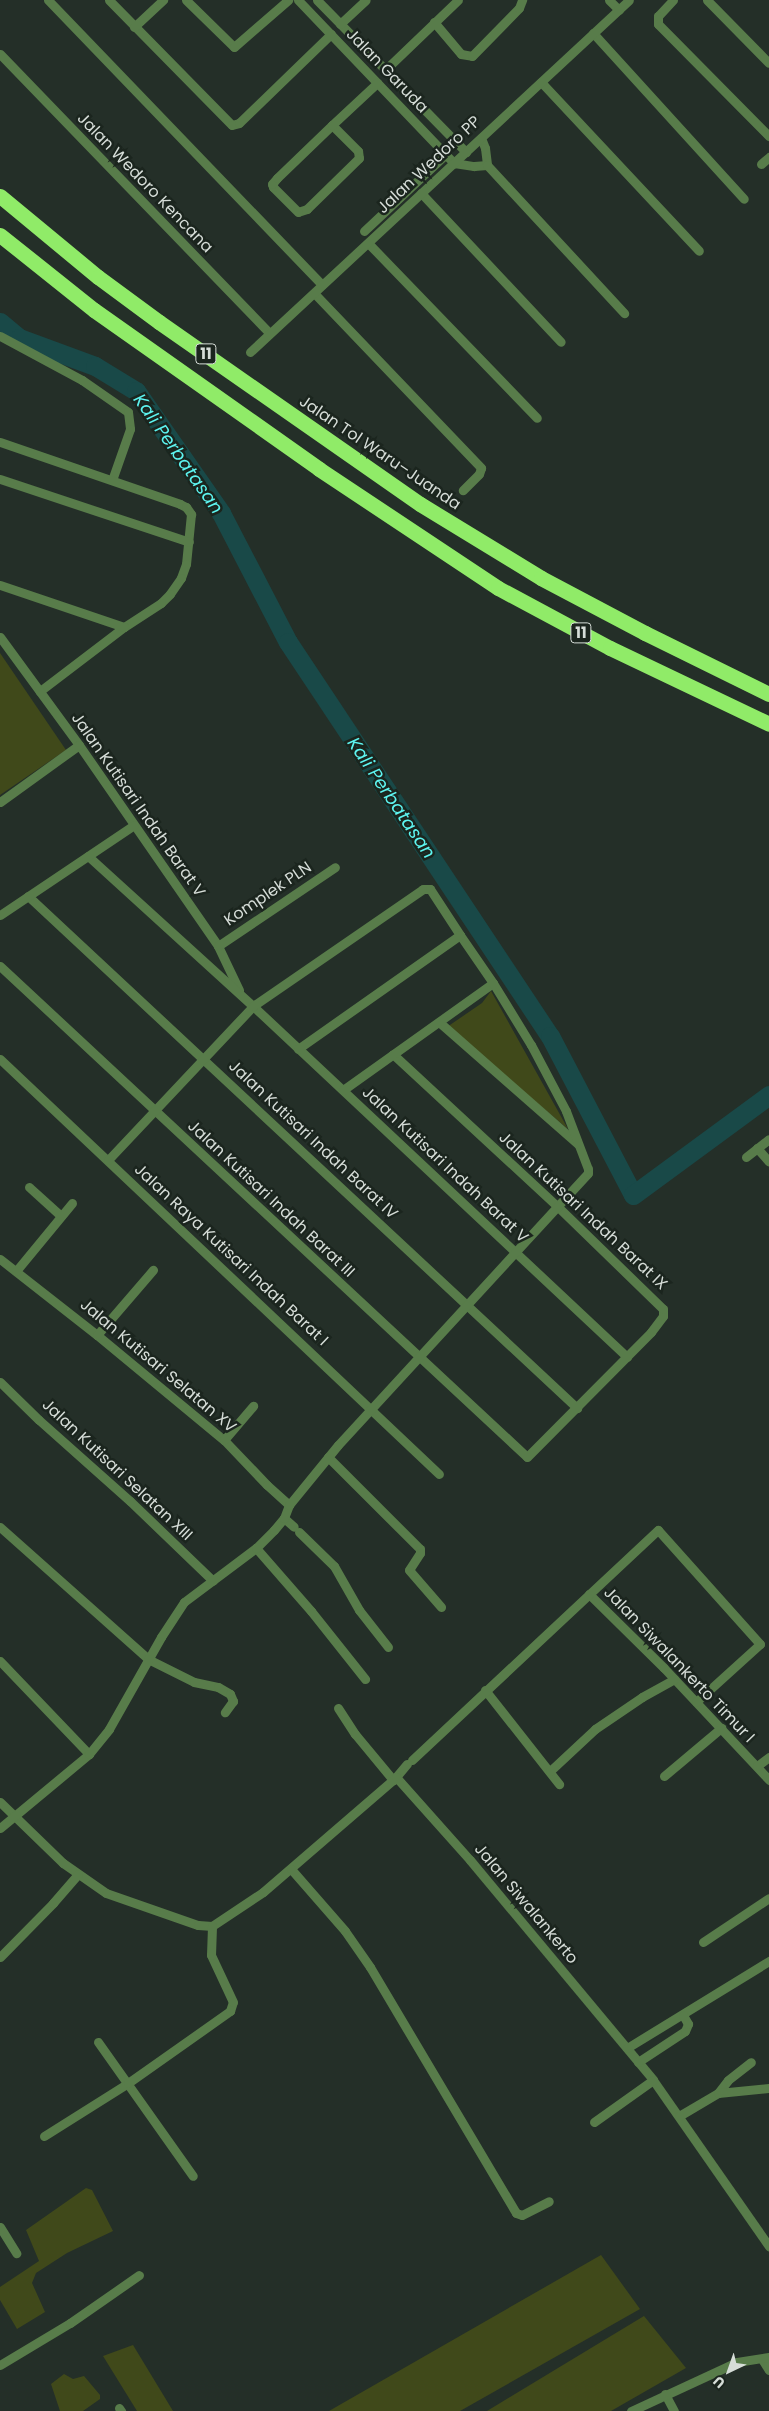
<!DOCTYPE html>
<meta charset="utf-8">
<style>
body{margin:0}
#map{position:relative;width:769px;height:2411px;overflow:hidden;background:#242f28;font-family:Poppins,sans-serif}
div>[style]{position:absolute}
.green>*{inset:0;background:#40491a}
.river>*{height:19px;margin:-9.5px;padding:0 9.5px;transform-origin:9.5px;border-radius:9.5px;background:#194948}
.street>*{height:9px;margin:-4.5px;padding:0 4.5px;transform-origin:4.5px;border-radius:4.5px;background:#587c4a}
.highway>*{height:15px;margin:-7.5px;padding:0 7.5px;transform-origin:7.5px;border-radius:7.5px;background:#90eb68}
span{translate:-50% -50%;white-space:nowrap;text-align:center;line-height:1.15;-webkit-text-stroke:5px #1b251e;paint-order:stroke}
.shield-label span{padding:1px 4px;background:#1b251e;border:1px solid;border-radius:4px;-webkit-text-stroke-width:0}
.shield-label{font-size:15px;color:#d6ddd8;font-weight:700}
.street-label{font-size:16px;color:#d6ddd8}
.water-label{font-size:18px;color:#5df4f0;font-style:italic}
.north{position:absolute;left:704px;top:2346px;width:50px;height:50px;-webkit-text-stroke:4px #1b251e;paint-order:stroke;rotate:222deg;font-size:14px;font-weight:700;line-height:20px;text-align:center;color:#d6ddd8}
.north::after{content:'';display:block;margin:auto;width:18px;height:22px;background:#d6ddd8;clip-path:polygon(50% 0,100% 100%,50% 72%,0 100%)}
</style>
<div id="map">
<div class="green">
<div style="clip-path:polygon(0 653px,66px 750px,0 795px)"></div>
<div style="clip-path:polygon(491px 991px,568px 1129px,447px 1027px,482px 1003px)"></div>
<div style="clip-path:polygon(86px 2188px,92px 2190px,113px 2231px,67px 2253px,36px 2273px,32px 2283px,45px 2312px,17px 2329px,0 2300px,0 2287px,39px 2261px,26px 2230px)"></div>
<div style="clip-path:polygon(601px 2255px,640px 2309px,460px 2411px,329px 2411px)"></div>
<div style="clip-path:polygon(644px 2316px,686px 2368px,611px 2411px,487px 2411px)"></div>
<div style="clip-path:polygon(133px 2345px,173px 2411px,137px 2411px,103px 2356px)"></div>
<div style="clip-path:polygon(64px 2374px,73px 2379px,84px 2376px,100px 2395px,100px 2399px,83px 2411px,60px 2411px,51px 2384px)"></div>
</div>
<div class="river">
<div style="left:0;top:322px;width:25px;rotate:40deg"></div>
<div style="left:19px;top:338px;width:81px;rotate:20.2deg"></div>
<div style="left:95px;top:366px;width:48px;rotate:31.4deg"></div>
<div style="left:136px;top:391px;width:149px;rotate:55.1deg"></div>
<div style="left:221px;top:513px;width:145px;rotate:62.6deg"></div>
<div style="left:288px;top:642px;width:473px;rotate:56.4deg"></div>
<div style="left:550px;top:1036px;width:179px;rotate:62.4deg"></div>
<div style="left:633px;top:1195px;width:169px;rotate:-36.3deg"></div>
</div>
<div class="street">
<div style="left:48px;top:0;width:395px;rotate:46.1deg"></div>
<div style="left:109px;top:0;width:175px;rotate:45.5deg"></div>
<div style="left:232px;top:125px;width:7px;rotate:-16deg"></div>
<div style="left:239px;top:123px;width:128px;rotate:-44.1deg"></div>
<div style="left:186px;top:0;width:67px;rotate:44.4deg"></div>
<div style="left:234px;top:47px;width:72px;rotate:-41deg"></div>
<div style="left:298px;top:0;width:226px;rotate:46.3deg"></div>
<div style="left:454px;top:163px;width:20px;rotate:9deg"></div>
<div style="left:474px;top:166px;width:13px;rotate:-4deg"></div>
<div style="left:317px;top:0;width:213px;rotate:45.6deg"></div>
<div style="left:609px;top:0;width:14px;rotate:45deg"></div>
<div style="left:673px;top:0;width:22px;rotate:133deg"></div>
<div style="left:658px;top:16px;width:8px;rotate:90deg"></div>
<div style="left:658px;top:24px;width:158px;rotate:45.3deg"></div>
<div style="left:707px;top:0;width:88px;rotate:45.5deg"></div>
<div style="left:434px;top:22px;width:42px;rotate:49.8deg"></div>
<div style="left:461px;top:54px;width:11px;rotate:10deg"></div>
<div style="left:472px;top:56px;width:67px;rotate:-45.6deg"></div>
<div style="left:519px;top:8px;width:9px;rotate:-69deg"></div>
<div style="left:340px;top:24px;width:35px;rotate:-43deg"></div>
<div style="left:134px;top:27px;width:40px;rotate:-43deg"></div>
<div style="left:593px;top:33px;width:224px;rotate:47.7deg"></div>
<div style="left:0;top:54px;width:388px;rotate:46deg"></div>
<div style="left:385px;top:70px;width:101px;rotate:-43.8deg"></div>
<div style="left:541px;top:82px;width:231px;rotate:46.9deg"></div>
<div style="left:332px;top:125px;width:37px;rotate:45deg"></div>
<div style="left:358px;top:151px;width:7px;rotate:82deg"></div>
<div style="left:359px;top:158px;width:73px;rotate:135.6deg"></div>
<div style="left:307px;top:209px;width:9px;rotate:162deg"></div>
<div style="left:298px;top:212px;width:35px;rotate:-135deg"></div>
<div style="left:273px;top:187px;width:3px;rotate:-108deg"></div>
<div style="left:272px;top:184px;width:8px;rotate:-50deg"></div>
<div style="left:277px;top:178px;width:76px;rotate:-43.9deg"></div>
<div style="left:332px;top:125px;width:62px;rotate:-43deg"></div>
<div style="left:481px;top:138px;width:11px;rotate:68deg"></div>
<div style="left:485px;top:148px;width:17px;rotate:83deg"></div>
<div style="left:487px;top:165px;width:202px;rotate:47.2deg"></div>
<div style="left:761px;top:164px;width:11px;rotate:-41deg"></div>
<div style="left:421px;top:193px;width:204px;rotate:46.8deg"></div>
<div style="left:364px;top:231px;width:111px;rotate:-43.2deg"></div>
<div style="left:368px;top:243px;width:243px;rotate:46deg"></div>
<div style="left:314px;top:293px;width:242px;rotate:46.3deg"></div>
<div style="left:481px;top:468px;width:6px;rotate:108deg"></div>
<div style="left:479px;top:474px;width:23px;rotate:135deg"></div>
<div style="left:0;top:336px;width:93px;rotate:28.2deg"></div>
<div style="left:82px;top:380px;width:56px;rotate:34.8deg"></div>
<div style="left:128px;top:412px;width:17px;rotate:83deg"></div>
<div style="left:130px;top:429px;width:54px;rotate:109.4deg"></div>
<div style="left:250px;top:352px;width:517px;rotate:-42.88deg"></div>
<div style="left:0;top:442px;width:190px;rotate:19deg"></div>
<div style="left:180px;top:504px;width:7px;rotate:27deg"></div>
<div style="left:186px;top:507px;width:9px;rotate:54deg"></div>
<div style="left:191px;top:514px;width:50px;rotate:95.7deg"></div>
<div style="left:186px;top:564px;width:15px;rotate:110deg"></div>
<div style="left:181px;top:578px;width:19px;rotate:125deg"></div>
<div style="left:170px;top:594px;width:13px;rotate:135deg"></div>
<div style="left:161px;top:603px;width:44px;rotate:147deg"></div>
<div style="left:124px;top:627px;width:106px;rotate:142.7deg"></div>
<div style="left:0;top:479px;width:199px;rotate:18.4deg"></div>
<div style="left:0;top:585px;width:131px;rotate:18.7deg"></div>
<div style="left:0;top:637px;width:134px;rotate:53.8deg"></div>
<div style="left:79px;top:745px;width:244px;rotate:55.3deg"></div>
<div style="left:218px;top:946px;width:49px;rotate:64.5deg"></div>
<div style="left:0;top:802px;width:97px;rotate:-35.8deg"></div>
<div style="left:88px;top:856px;width:223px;rotate:42.3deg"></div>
<div style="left:253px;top:1006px;width:513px;rotate:43.18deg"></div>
<div style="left:28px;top:896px;width:751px;rotate:43deg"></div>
<div style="left:0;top:915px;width:161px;rotate:-33.9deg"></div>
<div style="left:218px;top:946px;width:141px;rotate:-34deg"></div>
<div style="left:0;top:966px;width:720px;rotate:42.97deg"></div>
<div style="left:527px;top:1457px;width:176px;rotate:-45.2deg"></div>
<div style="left:651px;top:1332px;width:20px;rotate:-53deg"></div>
<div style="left:663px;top:1316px;width:7px;rotate:-90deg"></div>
<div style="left:663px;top:1309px;width:146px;rotate:-135.8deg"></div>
<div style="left:558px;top:1207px;width:225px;rotate:-137.2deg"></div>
<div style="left:439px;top:1022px;width:185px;rotate:41.3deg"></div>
<div style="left:0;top:1059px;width:604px;rotate:43.39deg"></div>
<div style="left:343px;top:1090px;width:184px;rotate:-35.5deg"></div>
<div style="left:493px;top:983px;width:58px;rotate:-124.5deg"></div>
<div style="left:757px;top:1148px;width:18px;rotate:49deg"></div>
<div style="left:746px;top:1157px;width:29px;rotate:-38deg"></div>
<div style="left:108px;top:1160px;width:212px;rotate:-46.7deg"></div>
<div style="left:253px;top:1006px;width:206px;rotate:-34.5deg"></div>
<div style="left:423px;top:889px;width:7px"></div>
<div style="left:430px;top:889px;width:55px;rotate:56.9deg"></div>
<div style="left:460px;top:935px;width:198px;rotate:144.9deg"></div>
<div style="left:29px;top:1187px;width:43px;rotate:42.2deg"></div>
<div style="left:0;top:1259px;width:123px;rotate:38.1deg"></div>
<div style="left:97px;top:1335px;width:165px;rotate:39.6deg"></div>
<div style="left:224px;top:1440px;width:62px;rotate:46.3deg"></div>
<div style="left:267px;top:1485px;width:30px;rotate:42deg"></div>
<div style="left:16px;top:1271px;width:88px;rotate:-50.5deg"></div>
<div style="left:97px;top:1335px;width:86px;rotate:-49.3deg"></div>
<div style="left:0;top:1382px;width:54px;rotate:44.3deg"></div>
<div style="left:39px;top:1420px;width:122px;rotate:41.7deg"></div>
<div style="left:130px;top:1501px;width:115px;rotate:43.9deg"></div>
<div style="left:224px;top:1440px;width:45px;rotate:-49.5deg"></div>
<div style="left:328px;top:1457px;width:130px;rotate:45deg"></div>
<div style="left:420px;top:1549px;width:4px;rotate:90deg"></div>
<div style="left:420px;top:1553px;width:20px;rotate:123deg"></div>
<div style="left:409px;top:1570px;width:49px;rotate:49.1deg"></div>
<div style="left:284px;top:1518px;width:13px;rotate:42deg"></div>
<div style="left:0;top:1527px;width:198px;rotate:41.7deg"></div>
<div style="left:148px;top:1659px;width:51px;rotate:26.6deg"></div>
<div style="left:194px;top:1682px;width:25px;rotate:12deg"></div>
<div style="left:218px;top:1687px;width:14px;rotate:30deg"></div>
<div style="left:230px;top:1694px;width:8px;rotate:67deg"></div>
<div style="left:233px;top:1701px;width:14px;rotate:126deg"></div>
<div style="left:299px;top:1532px;width:49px;rotate:44.2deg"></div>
<div style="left:334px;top:1566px;width:51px;rotate:60.4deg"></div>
<div style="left:359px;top:1610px;width:47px;rotate:51.9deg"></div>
<div style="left:256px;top:1548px;width:84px;rotate:48.9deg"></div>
<div style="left:311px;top:1611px;width:87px;rotate:51.5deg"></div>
<div style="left:589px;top:1594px;width:105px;rotate:44.6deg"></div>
<div style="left:664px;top:1668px;width:154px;rotate:46.8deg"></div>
<div style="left:0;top:1661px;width:129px;rotate:46.3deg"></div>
<div style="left:485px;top:1690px;width:120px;rotate:51.8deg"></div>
<div style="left:338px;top:1708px;width:31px;rotate:57deg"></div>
<div style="left:355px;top:1734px;width:60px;rotate:50.4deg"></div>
<div style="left:412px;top:1760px;width:337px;rotate:-43.1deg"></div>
<div style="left:658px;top:1530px;width:153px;rotate:48.2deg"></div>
<div style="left:760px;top:1644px;width:86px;rotate:137.8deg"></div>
<div style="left:757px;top:1766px;width:15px;rotate:-37deg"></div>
<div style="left:550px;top:1771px;width:62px;rotate:-43deg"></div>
<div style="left:595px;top:1729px;width:57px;rotate:-34.2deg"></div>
<div style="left:642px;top:1697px;width:37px;rotate:-29deg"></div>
<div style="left:664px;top:1776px;width:75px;rotate:-40.1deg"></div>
<div style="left:396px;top:1777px;width:17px;rotate:-50deg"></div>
<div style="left:0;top:1802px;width:88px;rotate:44.1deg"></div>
<div style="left:63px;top:1863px;width:52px;rotate:34.9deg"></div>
<div style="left:106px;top:1893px;width:97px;rotate:19.2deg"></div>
<div style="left:198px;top:1925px;width:14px;rotate:4deg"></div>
<div style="left:212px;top:1926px;width:61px;rotate:-33.7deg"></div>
<div style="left:263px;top:1892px;width:176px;rotate:-40.8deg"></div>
<div style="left:396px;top:1777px;width:111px;rotate:48.3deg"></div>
<div style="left:470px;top:1860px;width:286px;rotate:50.2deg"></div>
<div style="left:653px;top:2080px;width:203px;rotate:55.1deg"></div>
<div style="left:0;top:1828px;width:116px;rotate:-39.7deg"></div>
<div style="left:89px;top:1754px;width:32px;rotate:-51deg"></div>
<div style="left:109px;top:1729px;width:106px;rotate:-60.5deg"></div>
<div style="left:161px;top:1637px;width:42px;rotate:-56.7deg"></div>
<div style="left:184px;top:1602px;width:90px;rotate:-36.9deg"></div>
<div style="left:256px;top:1548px;width:25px;rotate:-45deg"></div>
<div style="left:274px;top:1530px;width:16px;rotate:-50deg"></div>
<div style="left:284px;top:1518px;width:14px;rotate:-69deg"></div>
<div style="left:289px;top:1505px;width:77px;rotate:-50.8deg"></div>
<div style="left:338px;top:1445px;width:369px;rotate:-47.4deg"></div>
<div style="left:588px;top:1173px;width:4px;rotate:-90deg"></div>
<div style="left:588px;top:1169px;width:62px;rotate:-110.8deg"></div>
<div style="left:566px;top:1111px;width:75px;rotate:-117.9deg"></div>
<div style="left:531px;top:1045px;width:73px;rotate:-121.5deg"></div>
<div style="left:291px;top:1869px;width:82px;rotate:48.9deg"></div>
<div style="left:345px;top:1931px;width:44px;rotate:55.2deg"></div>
<div style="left:370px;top:1967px;width:286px;rotate:59.3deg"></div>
<div style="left:516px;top:2213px;width:6px;rotate:18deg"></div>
<div style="left:522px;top:2215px;width:30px;rotate:-27deg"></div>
<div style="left:703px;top:1942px;width:79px;rotate:-33.7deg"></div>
<div style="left:0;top:1957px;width:76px;rotate:-45.5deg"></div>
<div style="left:53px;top:1903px;width:38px;rotate:-49deg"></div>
<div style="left:98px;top:2042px;width:164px;rotate:54.7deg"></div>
<div style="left:627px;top:2048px;width:167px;rotate:-31.5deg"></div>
<div style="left:638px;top:2062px;width:56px;rotate:-33.4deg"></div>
<div style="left:685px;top:2031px;width:8px;rotate:-67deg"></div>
<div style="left:688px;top:2024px;width:10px;rotate:-119deg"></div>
<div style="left:718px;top:2093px;width:16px;rotate:-52deg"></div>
<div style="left:728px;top:2080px;width:29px;rotate:-38deg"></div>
<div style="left:679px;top:2116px;width:45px;rotate:-30.5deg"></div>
<div style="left:718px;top:2093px;width:51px;rotate:-5.6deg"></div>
<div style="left:594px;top:2122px;width:72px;rotate:-35.4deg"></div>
<div style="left:44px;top:2136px;width:99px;rotate:-32.2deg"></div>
<div style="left:128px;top:2083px;width:125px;rotate:-35.2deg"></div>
<div style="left:230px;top:2011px;width:9px;rotate:-72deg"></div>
<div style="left:233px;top:2002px;width:52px;rotate:-115.1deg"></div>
<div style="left:211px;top:1955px;width:29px;rotate:-88deg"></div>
<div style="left:0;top:2227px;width:31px;rotate:58deg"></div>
<div style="left:762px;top:2359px;width:13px;rotate:58deg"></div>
<div style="left:0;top:2365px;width:82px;rotate:-31deg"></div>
<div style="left:70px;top:2323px;width:84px;rotate:-34.8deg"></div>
<div style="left:665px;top:2394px;width:19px;rotate:62deg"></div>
<div style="left:119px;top:2408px;width:4px;rotate:56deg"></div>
<div style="left:631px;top:2411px;width:117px;rotate:-24.8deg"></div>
<div style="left:737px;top:2362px;width:32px;rotate:-9deg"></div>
</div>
<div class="highway">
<div style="left:0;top:196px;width:127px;rotate:39.6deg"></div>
<div style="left:98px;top:277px;width:76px;rotate:36.4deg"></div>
<div style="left:159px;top:322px;width:318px;rotate:34.9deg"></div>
<div style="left:420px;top:504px;width:142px;rotate:31.4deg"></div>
<div style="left:541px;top:578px;width:118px;rotate:27.9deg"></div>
<div style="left:645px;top:633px;width:138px;rotate:26.2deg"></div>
<div style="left:0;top:235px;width:120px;rotate:38.6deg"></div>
<div style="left:94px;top:310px;width:276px;rotate:35.2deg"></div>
<div style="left:319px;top:469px;width:215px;rotate:33.6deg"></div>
<div style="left:498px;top:588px;width:127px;rotate:28.2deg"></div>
<div style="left:610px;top:648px;width:176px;rotate:25.5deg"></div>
</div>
<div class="shield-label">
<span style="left:206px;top:354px">11</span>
<span style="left:581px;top:633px">11</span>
</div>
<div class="street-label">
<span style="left:387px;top:71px;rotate:46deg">Jalan Garuda</span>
<span style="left:429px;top:165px;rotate:-43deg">Jalan Wedoro PP</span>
<span style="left:145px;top:183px;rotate:46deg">Jalan Wedoro Kencana</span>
<span style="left:380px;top:453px;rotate:34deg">Jalan Tol Waru–Juanda</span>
<span style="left:138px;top:805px;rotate:55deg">Jalan Kutisari Indah Barat V</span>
<span style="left:268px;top:894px;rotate:-34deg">Komplek PLN</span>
<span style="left:313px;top:1140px;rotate:43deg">Jalan Kutisari Indah Barat IV</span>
<span style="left:445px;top:1165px;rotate:43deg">Jalan Kutisari Indah Barat V</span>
<span style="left:271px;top:1199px;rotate:43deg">Jalan Kutisari Indah Barat III</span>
<span style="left:583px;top:1211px;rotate:43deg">Jalan Kutisari Indah Barat IX</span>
<span style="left:231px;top:1255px;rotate:43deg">Jalan Raya Kutisari Indah Barat I</span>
<span style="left:158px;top:1366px;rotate:40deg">Jalan Kutisari Selatan XV</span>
<span style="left:117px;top:1470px;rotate:43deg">Jalan Kutisari Selatan XIII</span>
<span style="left:679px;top:1665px;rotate:46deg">Jalan Siwalankerto Timur I</span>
<span style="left:526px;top:1904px;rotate:50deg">Jalan Siwalankerto</span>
</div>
<div class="water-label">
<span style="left:178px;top:454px;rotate:55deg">Kali Perbatasan</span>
<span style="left:391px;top:798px;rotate:56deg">Kali Perbatasan</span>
</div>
<div class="north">U</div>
</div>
